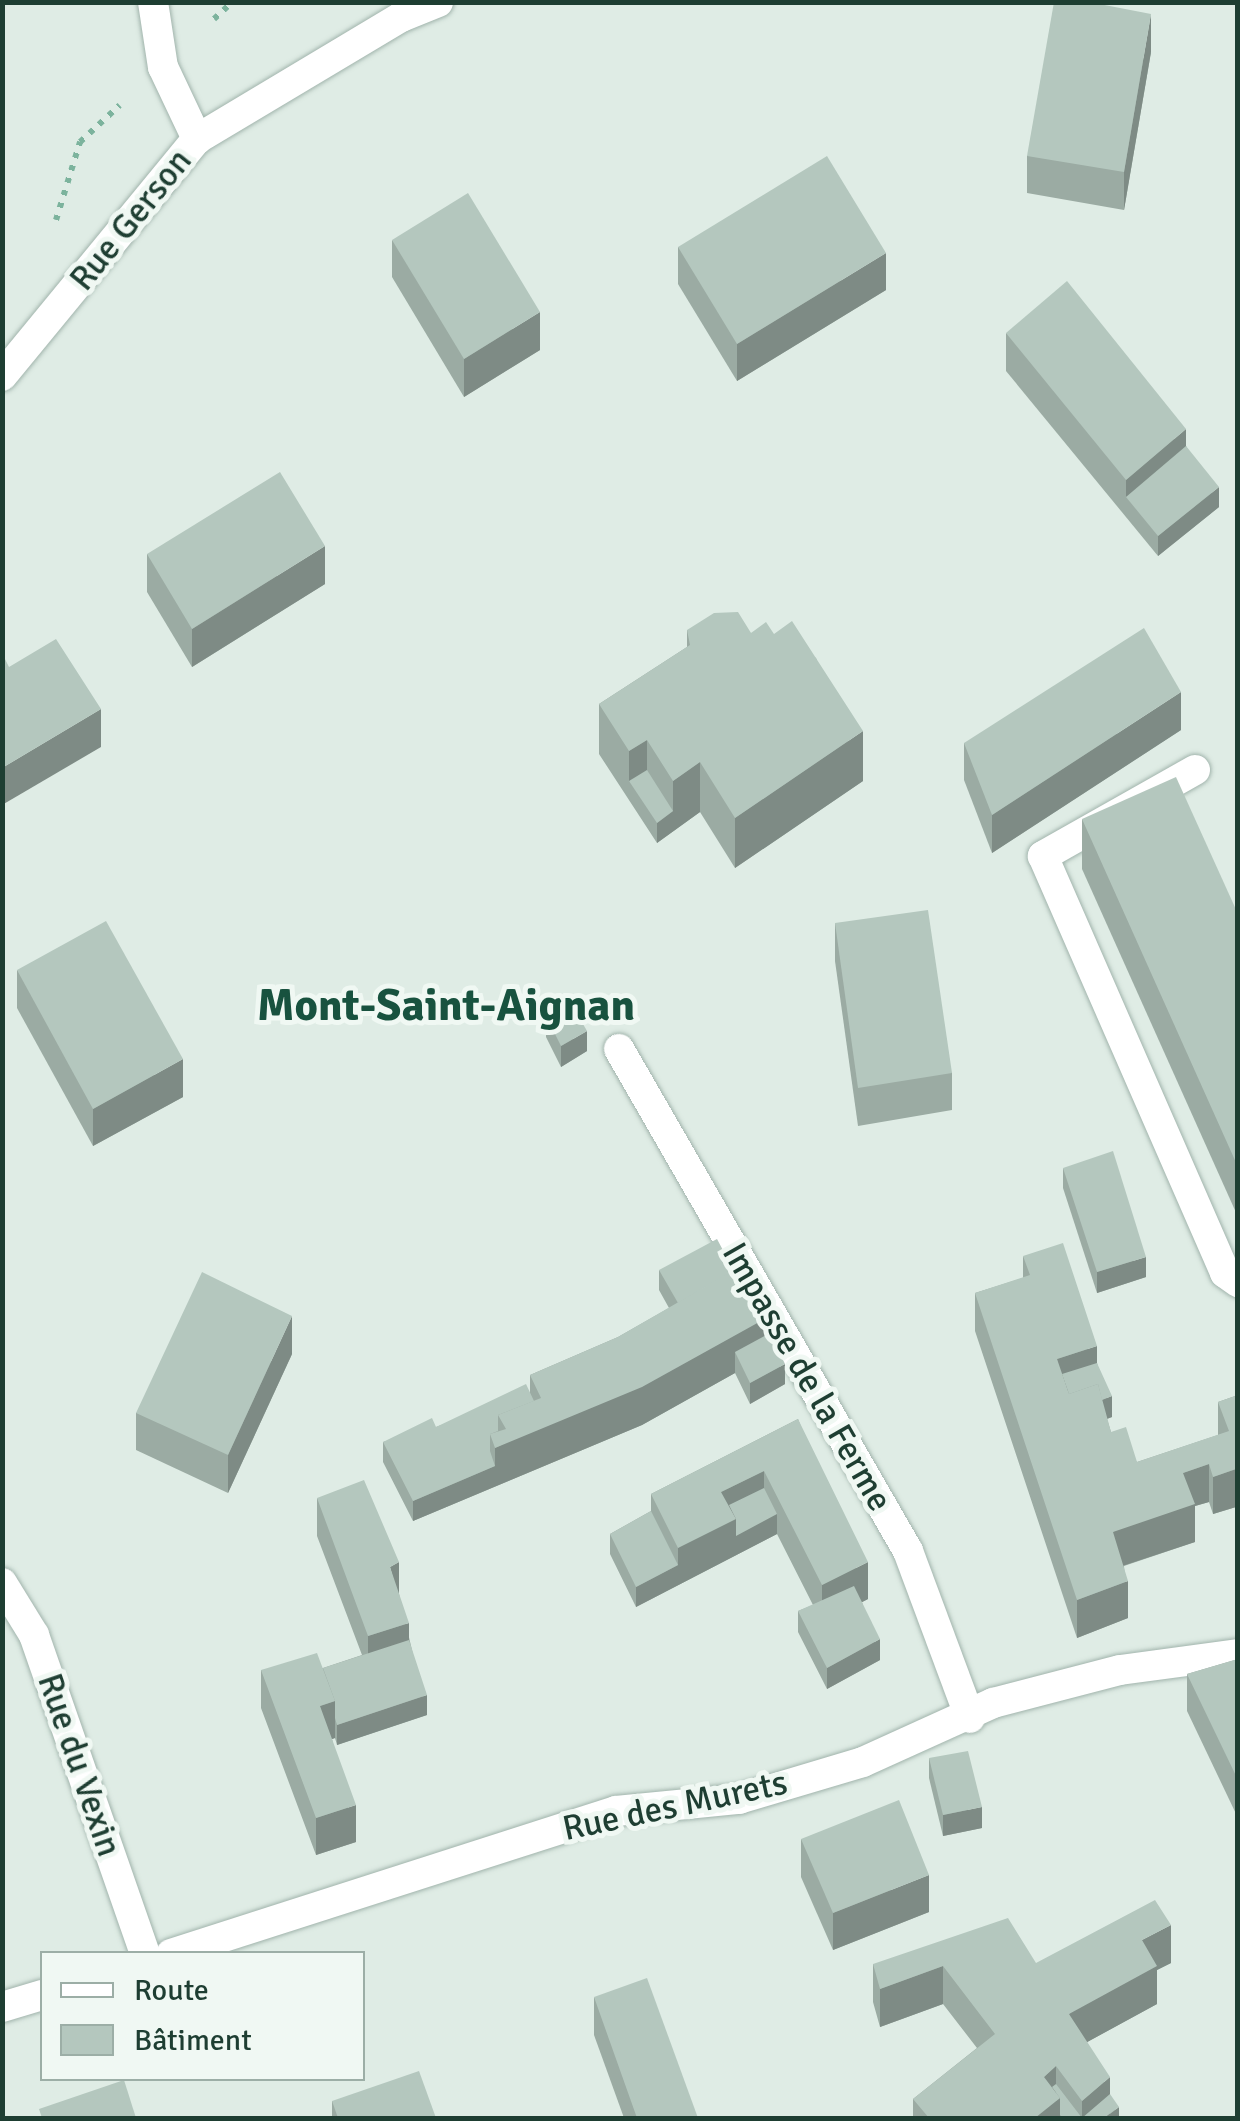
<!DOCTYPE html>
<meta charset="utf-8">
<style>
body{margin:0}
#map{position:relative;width:1240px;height:2121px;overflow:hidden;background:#dfece5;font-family:Signika,sans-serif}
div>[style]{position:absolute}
.path>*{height:6px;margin-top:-3px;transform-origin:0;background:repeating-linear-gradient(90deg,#7cb39d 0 5px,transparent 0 13px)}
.roads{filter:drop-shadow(0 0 2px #a1b4ac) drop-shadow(0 0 2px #a1b4ac)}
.minor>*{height:30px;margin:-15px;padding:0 15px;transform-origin:15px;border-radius:15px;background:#fff}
.wall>*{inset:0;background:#9baba3}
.shaded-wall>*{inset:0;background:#7e8b85}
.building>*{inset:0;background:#b4c7be}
span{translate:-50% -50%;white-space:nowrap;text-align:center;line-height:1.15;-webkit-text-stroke:10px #f0f8f3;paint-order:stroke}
.street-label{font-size:35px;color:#1e3e32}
.district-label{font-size:45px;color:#18523f;font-weight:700}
.frame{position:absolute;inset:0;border:5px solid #1e3e32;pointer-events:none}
.legend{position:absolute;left:40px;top:1951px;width:325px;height:130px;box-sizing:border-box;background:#f0f8f3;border:2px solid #9caea6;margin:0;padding:12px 18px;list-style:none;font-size:30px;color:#1e3e32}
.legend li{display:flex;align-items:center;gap:20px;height:50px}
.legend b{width:50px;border:2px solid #9caea6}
</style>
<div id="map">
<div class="path">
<div style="left:214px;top:19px;width:25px;rotate:-43deg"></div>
<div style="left:56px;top:220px;width:82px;rotate:-72.9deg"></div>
<div style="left:80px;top:142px;width:54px;rotate:-42.8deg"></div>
</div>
<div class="roads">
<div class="minor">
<div style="left:153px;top:2px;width:66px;rotate:81.3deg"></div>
<div style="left:163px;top:67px;width:80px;rotate:64.7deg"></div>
<div style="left:2px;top:376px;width:307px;rotate:-50.6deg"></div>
<div style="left:197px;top:139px;width:238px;rotate:-30.9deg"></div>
<div style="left:401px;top:17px;width:40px;rotate:-22deg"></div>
<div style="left:1195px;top:770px;width:175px;rotate:150.5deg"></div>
<div style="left:1043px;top:856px;width:455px;rotate:66.4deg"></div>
<div style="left:1225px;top:1273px;width:16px;rotate:35deg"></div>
<div style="left:619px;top:1049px;width:579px;rotate:60.07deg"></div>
<div style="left:908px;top:1551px;width:178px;rotate:69.6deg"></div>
<div style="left:2px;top:1583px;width:61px;rotate:58.4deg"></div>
<div style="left:34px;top:1635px;width:338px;rotate:70.8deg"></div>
<div style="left:171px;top:1954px;width:467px;rotate:-17.8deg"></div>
<div style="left:616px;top:1811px;width:124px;rotate:-5.6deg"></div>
<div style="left:739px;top:1799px;width:129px;rotate:-16.6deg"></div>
<div style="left:863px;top:1762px;width:143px;rotate:-24.4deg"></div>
<div style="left:993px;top:1703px;width:131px;rotate:-14.6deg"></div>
<div style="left:1120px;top:1670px;width:119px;rotate:-7.7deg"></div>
<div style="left:2px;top:2007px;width:42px;rotate:-16.7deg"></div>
</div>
</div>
<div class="wall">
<div style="clip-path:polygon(1151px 52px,1124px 210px,1027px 193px,1027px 156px)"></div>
<div style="clip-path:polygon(392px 240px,540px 350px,464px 397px,392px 277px)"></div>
<div style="clip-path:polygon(678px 247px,886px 290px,737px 381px,678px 284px)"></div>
<div style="clip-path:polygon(1006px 333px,1186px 446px,1219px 507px,1158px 556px,1006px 371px)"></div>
<div style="clip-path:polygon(147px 554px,325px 584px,192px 667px,147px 592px)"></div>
<div style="clip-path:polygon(687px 630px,774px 634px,816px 658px,863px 781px,735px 868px,700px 812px,657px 843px,599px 754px,599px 704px,687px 647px)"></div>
<div style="clip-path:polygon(1181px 730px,992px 853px,964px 780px,964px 743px)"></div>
<div style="clip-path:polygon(1082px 819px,1238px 914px,1238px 1217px,1082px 869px)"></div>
<div style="clip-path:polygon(835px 923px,952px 1073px,952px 1110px,858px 1126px,835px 961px)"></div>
<div style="clip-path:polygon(17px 970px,183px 1097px,93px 1146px,17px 1008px)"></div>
<div style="clip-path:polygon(546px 1016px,587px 1051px,561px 1067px,546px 1037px)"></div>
<div style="clip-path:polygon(1063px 1168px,1146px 1277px,1097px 1293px,1063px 1188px)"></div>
<div style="clip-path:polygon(1023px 1256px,1097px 1363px,1112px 1417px,1107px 1419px,1111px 1432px,1137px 1462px,1218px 1435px,1218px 1402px,1238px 1395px,1238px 1510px,1236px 1507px,1213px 1514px,1209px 1502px,1195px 1506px,1195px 1542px,1124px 1566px,1128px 1618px,1077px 1638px,975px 1331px,975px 1293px,1023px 1278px)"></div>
<div style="clip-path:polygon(659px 1270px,770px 1333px,785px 1384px,750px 1404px,735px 1373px,642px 1425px,413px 1521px,383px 1462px,383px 1442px,436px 1427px,530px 1393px,530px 1375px,618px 1337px,669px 1308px,659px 1290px)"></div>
<div style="clip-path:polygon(292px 1354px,228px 1493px,136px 1450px,136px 1413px)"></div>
<div style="clip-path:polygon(798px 1419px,868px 1599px,862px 1602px,880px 1660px,827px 1689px,798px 1632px,798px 1611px,813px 1605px,777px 1534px,636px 1607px,610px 1554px,610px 1534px,651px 1511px,651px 1494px)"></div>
<div style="clip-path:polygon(317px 1498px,399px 1594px,427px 1715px,337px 1745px,335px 1738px,332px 1739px,356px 1842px,316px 1855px,261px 1708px,261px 1670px,323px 1668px,362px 1655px,317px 1536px)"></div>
<div style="clip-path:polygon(1238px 1659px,1238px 1818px,1187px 1711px,1187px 1674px)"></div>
<div style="clip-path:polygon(929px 1758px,982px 1828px,943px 1836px,929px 1778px)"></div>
<div style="clip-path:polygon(801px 1839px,929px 1912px,833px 1950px,801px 1877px)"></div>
<div style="clip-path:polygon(1171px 1963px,1157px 1970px,1157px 2004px,1087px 2042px,1119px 2118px,913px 2118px,913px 2099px,977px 2048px,943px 2004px,880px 2027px,873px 2002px,873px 1964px)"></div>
<div style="clip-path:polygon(594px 1997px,698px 2118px,624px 2118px,594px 2035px)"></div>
<div style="clip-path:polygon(332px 2101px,436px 2118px,332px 2118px)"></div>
</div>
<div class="shaded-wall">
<div style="clip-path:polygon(1151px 14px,1151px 52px,1124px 210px,1124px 172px)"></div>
<div style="clip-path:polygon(886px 253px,886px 290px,737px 381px,737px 344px)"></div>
<div style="clip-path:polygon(540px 312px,540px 350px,464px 397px,464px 359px)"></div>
<div style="clip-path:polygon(1186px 429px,1186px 466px,1126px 497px,1126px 480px)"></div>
<div style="clip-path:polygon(1219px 487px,1219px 507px,1158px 556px,1158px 536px)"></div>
<div style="clip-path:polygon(325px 546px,325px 584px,192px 667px,192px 629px)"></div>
<div style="clip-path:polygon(1181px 692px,1181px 730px,992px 853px,992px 815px)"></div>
<div style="clip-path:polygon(101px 709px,101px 747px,2px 805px,2px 768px)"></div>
<div style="clip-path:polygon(863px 731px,863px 781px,735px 868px,735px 818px)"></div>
<div style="clip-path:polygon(647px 740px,647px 790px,629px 781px,629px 751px)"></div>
<div style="clip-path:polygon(700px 762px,700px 812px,657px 843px,657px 823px,673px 811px,673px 781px)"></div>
<div style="clip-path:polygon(587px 1031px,587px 1051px,561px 1067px,561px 1046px)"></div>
<div style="clip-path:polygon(183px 1059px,183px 1097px,93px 1146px,93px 1109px)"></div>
<div style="clip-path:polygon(1146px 1257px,1146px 1277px,1097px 1293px,1097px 1272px)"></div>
<div style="clip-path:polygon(292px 1316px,292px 1354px,228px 1493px,228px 1455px)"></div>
<div style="clip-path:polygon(770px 1316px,770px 1354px,735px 1352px,735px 1373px,642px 1425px,413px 1521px,413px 1501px,495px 1466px,495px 1448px)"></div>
<div style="clip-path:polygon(1097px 1346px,1097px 1383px,1063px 1394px,1057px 1359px)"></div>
<div style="clip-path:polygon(785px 1364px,785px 1384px,750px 1404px,750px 1383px)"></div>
<div style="clip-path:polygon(1112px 1396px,1112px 1417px,1069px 1432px,1069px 1412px)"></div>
<div style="clip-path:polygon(1209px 1464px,1209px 1502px,1195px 1506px,1195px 1542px,1113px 1569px,1113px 1532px,1183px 1473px)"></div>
<div style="clip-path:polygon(1236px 1469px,1236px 1507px,1213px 1514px,1213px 1477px)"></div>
<div style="clip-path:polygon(764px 1471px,764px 1508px,777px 1514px,777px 1534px,636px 1607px,636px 1587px,678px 1565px,678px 1548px,721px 1492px)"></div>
<div style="clip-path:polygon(399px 1562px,399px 1600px,390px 1567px)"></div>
<div style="clip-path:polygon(868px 1562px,868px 1599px,822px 1623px,822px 1585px)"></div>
<div style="clip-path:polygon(1128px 1581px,1128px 1618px,1077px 1638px,1077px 1600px)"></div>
<div style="clip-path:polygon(409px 1623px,409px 1660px,368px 1673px,368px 1636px)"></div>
<div style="clip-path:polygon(880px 1639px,880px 1660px,827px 1689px,827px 1668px)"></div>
<div style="clip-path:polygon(427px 1695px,427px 1715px,337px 1745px,337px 1725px)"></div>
<div style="clip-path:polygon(335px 1701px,335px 1738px,320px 1743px,320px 1706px)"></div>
<div style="clip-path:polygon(356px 1805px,356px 1842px,316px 1855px,316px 1818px)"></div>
<div style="clip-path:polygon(982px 1807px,982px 1828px,943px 1836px,943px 1815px)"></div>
<div style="clip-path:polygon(929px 1875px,929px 1912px,833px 1950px,833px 1913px)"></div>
<div style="clip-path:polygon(1171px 1925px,1171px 1963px,1157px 1970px,1157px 2004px,1069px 2052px,1069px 2014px,1142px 1940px)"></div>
<div style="clip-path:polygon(943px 1966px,943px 2004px,880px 2027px,880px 1989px)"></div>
<div style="clip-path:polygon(1056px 2066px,1056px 2101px,1060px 2098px,1060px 2118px,1035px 2118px,1044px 2077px)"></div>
<div style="clip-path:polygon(1110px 2077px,1110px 2114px,1119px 2107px,1119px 2118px,1082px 2118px,1082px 2101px)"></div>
</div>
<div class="building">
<div style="clip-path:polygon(1054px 2px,1089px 2px,1151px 14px,1124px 172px,1027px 156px)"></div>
<div style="clip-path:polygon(827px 156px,886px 253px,737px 344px,678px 247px)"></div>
<div style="clip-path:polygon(468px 193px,540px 312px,464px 359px,392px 240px)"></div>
<div style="clip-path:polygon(1067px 281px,1186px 429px,1126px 480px,1006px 333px)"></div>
<div style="clip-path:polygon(1186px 446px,1219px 487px,1158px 536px,1126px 497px)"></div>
<div style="clip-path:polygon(280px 472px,325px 546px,192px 629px,147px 554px)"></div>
<div style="clip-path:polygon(738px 612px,751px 633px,766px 622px,774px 634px,792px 621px,863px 731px,735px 818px,700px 762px,673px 781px,647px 740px,629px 751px,599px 704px,690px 645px,687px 630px,714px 613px)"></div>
<div style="clip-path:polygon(1144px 628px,1181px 692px,992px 815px,964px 743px)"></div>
<div style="clip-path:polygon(56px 639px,101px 709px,2px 768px,2px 653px,9px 667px)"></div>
<div style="clip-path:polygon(647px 770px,673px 811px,657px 823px,629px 781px)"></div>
<div style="clip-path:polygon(1176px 777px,1238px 914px,1238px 1167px,1082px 819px)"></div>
<div style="clip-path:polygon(928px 910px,952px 1073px,858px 1088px,835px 923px)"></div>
<div style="clip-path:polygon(106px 921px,183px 1059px,93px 1109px,17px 970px)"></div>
<div style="clip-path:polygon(571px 1003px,587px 1031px,561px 1046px,546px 1016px)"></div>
<div style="clip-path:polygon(1113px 1151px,1146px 1257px,1097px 1272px,1063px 1168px)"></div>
<div style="clip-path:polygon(717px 1239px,734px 1271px,678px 1303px,659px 1270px)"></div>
<div style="clip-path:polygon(1063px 1243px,1097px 1346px,1057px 1359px,1069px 1394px,1098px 1384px,1111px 1432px,1126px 1427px,1137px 1462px,1229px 1431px,1218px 1402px,1238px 1395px,1238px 1473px,1236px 1469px,1213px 1477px,1209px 1464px,1183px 1473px,1195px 1504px,1113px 1532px,1128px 1581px,1077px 1600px,975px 1293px,1030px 1275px,1023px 1256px)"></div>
<div style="clip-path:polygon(741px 1266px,770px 1316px,642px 1387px,495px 1448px,490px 1434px,506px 1429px,498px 1415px,541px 1398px,530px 1375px,618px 1337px)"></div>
<div style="clip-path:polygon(202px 1272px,292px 1316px,228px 1455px,136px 1413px)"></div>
<div style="clip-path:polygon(770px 1333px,785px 1364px,750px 1383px,735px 1352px)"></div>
<div style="clip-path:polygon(1097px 1363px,1112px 1396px,1102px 1400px,1098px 1384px,1069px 1394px,1062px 1374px)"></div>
<div style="clip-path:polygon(526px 1384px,534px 1401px,498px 1415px,498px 1431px,490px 1434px,490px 1451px,495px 1466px,413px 1501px,383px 1442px,432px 1418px,436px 1427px)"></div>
<div style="clip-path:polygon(798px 1419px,868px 1562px,822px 1585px,764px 1471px,721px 1492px,736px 1519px,678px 1548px,651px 1494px)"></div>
<div style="clip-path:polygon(364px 1480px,399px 1562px,390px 1567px,409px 1623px,368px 1636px,317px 1498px)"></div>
<div style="clip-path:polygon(764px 1488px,777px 1514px,736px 1536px,736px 1519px,729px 1505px)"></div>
<div style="clip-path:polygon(651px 1511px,678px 1565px,636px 1587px,610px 1534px)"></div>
<div style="clip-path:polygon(854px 1586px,880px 1639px,827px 1668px,798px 1611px)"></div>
<div style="clip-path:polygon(409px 1640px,427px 1695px,337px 1725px,335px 1718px,335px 1701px,323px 1668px)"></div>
<div style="clip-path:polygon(317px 1653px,335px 1701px,320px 1706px,356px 1805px,316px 1818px,261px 1670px)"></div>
<div style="clip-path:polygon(1238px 1659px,1238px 1780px,1187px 1674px)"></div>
<div style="clip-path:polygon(968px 1751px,982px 1807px,943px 1815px,929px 1758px)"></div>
<div style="clip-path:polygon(899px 1800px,929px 1875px,833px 1913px,801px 1839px)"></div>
<div style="clip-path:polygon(1155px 1900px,1171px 1925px,1142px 1940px,1157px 1966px,1069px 2014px,1110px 2077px,1082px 2101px,1056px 2066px,1044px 2077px,1060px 2098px,1035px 2118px,929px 2118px,913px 2099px,995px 2034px,943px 1966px,880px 1989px,873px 1964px,1008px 1918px,1036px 1963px)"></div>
<div style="clip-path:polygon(647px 1978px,698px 2118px,637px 2118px,594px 1997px)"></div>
<div style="clip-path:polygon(419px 2071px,436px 2118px,338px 2118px,332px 2101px)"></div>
<div style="clip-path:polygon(124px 2080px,136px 2118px,42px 2118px,39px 2109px)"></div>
<div style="clip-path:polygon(1056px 2084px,1082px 2118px,1110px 2094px,1119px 2107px,1104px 2118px,1063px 2118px,1060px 2115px,1060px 2098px,1052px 2087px)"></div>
</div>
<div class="street-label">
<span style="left:131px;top:220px;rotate:-51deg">Rue Gerson</span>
<span style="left:807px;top:1377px;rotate:60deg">Impasse de la Ferme</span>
<span style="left:79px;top:1765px;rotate:71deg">Rue du Vexin</span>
<span style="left:675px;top:1806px;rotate:-12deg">Rue des Murets</span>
</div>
<div class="district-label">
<span style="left:446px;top:1006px">Mont-Saint-Aignan</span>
</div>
<div class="frame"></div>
<ul class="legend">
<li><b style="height:12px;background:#fff"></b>Route</li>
<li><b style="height:28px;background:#b4c7be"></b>Bâtiment</li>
</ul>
</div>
